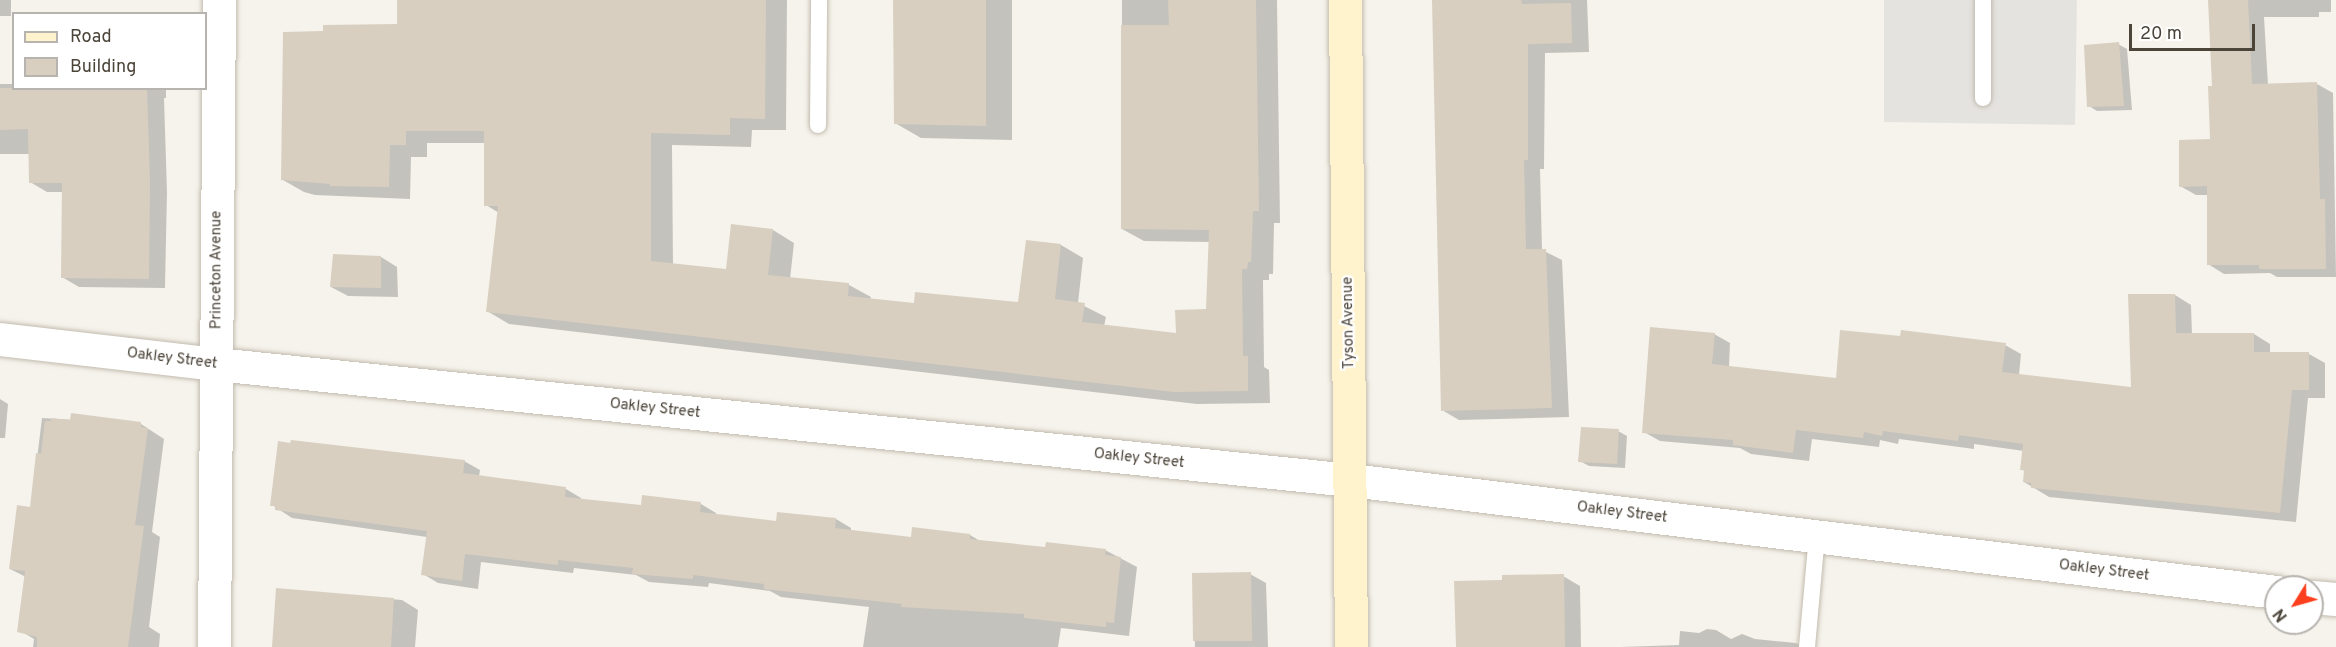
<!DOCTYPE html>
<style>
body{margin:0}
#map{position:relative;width:2336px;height:647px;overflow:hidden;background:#f6f3ec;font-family:Overpass,sans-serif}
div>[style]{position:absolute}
.parking>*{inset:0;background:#e5e3e0}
.shadow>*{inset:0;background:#0003}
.building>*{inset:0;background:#d8cfc1}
.roads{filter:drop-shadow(0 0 2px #c2bbae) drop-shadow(0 0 2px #c2bbae)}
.lane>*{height:16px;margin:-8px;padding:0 8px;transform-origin:8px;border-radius:8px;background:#fff}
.street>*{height:33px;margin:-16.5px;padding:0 16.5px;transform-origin:16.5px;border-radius:16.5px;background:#fff}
.secondary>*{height:33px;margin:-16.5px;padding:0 16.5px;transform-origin:16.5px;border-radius:16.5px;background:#fff3cd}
span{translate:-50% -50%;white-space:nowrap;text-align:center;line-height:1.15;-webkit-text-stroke:4.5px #fff;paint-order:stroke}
.street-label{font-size:15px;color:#4b4439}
.legend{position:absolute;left:12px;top:12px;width:195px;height:78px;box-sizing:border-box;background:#fff;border:2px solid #b7b4b0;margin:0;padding:8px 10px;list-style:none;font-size:18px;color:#4b4439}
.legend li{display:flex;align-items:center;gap:12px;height:30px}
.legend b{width:30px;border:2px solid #b7b4b0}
.north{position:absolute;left:2264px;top:575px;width:60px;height:60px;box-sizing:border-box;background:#fff;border:2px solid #b7b4b0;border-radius:50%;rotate:233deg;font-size:16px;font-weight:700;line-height:24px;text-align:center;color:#4b4439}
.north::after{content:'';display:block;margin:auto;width:21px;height:27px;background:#fc3f1d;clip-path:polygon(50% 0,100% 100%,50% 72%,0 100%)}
.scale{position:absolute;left:2129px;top:24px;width:126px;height:27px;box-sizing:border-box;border:3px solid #4b4439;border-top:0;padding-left:8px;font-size:18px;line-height:21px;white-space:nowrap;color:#4b4439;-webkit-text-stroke:4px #fff;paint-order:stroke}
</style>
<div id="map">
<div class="parking">
<div style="clip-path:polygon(1884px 0,2077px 0,2075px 125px,1884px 122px)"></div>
</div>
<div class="shadow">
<div style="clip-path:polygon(0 0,11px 0,11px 16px,0 16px)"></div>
<div style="clip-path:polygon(399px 0,787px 0,786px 130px,752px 130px,751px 147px,672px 145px,673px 264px,728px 270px,773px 230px,794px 243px,790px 279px,849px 285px,871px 297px,870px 300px,915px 304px,1020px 303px,1027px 242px,1061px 245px,1083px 258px,1078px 303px,1106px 317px,1104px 326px,1177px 335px,1207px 311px,1210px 242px,1144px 241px,1122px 229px,1122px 0,1277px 0,1280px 223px,1274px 223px,1273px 274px,1269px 274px,1269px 280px,1263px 280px,1264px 367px,1269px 370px,1270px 403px,1197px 404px,509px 324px,487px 311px,499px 213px,486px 205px,486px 143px,427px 143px,427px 157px,411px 157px,410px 199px,315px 195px,304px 192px,283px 180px,325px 33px,398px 26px)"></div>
<div style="clip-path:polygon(896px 0,1012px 0,1012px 140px,921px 138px,895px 123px)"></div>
<div style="clip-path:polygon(1433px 0,1587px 0,1589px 52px,1545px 53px,1544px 169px,1540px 169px,1542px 250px,1562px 260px,1569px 417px,1459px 420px,1442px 410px)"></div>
<div style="clip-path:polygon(2210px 0,2331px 0,2331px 12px,2319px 12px,2319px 17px,2264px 17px,2268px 85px,2317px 84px,2333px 93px,2336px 277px,2277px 277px,2270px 273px,2224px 274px,2208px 264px,2208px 195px,2196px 195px,2180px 186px,2212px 140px,2214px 87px)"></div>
<div style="clip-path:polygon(2118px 44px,2127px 49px,2132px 110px,2097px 111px,2089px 106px)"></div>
<div style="clip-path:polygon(0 84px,14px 84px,14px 88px,166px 88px,166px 98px,164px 98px,167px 192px,165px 288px,79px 287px,62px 277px,63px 192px,47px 192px,30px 182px,30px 154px,0 154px)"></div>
<div style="clip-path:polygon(381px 257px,397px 267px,398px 297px,348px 296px,331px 287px)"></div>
<div style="clip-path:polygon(2175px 295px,2191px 305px,2192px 335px,2254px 334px,2270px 344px,2270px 354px,2309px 354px,2325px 363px,2325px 398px,2308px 398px,2296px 522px,2049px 497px,2024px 482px,2026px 472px,2021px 469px,2024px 451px,1974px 444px,1974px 449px,1899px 439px,1898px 444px,1880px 440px,1879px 447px,1812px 439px,1809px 461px,1751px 454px,1740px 448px,1660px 441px,1644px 432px,1714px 334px,1730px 343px,1729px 367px,1838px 380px,2005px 345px,2021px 354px,2019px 375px,2133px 388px)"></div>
<div style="clip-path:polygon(0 399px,8px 404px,5px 438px,0 438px)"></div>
<div style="clip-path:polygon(42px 418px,141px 424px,164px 439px,152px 532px,160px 537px,149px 627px,160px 634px,159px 647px,33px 647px,34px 639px,19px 630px,26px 577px,10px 569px,31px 508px)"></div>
<div style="clip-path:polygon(1618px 431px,1627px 436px,1625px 468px,1589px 466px,1580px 461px)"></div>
<div style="clip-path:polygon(464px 461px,480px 470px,479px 476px,566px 489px,581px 498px,581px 500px,643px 507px,644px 497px,701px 504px,716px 513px,716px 516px,777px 523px,836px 519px,851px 528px,851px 531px,912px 539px,913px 528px,970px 535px,980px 541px,1047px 549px,1105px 550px,1137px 567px,1129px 636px,1061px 628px,1058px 647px,863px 647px,869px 607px,781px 597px,770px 591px,709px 583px,708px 587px,649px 582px,636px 575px,574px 568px,573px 573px,481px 562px,478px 589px,438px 583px,423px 574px,427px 537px,292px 518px,272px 505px)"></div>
<div style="clip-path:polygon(1250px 574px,1266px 583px,1268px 647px,1195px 647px,1193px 575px)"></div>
<div style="clip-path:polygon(1563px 576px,1580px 586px,1581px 647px,1522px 647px,1503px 581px)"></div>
<div style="clip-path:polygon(278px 590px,402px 600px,418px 610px,415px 647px,273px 647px)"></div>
<div style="clip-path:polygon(1707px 629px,1716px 630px,1731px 639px,1742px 634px,1755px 639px,1796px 643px,1803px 647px,1621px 647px,1679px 645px,1680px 631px,1699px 633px)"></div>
</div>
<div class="building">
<div style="clip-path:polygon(397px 0,766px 0,765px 119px,730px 118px,730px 135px,651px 133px,651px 261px,726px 269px,731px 224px,773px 229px,768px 275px,849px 283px,848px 296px,914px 303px,915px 292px,1018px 302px,1026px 240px,1061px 244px,1055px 299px,1085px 303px,1082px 322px,1176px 333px,1175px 310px,1206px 309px,1209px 230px,1121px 229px,1121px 25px,1169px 25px,1168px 0,1256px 0,1259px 211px,1253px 211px,1251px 262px,1248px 262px,1247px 269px,1242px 269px,1243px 356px,1248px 356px,1248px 391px,1174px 392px,486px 312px,498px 206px,484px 206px,484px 131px,406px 131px,406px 145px,390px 145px,389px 187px,330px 186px,330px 184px,281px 180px,283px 32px,323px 31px,323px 25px,397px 24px)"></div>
<div style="clip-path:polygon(893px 0,986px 0,986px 126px,894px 124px)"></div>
<div style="clip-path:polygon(1432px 0,1521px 0,1522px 4px,1571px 3px,1572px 43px,1528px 44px,1528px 160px,1524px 160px,1526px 249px,1546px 249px,1552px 408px,1441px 411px)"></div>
<div style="clip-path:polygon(2208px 0,2248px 0,2252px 84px,2317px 82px,2320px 199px,2325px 199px,2326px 269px,2259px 269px,2259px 265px,2207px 265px,2207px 186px,2179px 187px,2179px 140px,2210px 139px,2208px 86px,2212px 86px)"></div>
<div style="clip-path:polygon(2119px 42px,2124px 106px,2087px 107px,2084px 45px)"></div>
<div style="clip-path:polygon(0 88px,147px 88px,150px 182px,149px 279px,61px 278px,62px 183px,29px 183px,28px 129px,0 130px)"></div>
<div style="clip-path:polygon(333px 254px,381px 256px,381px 288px,330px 287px)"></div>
<div style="clip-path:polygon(2128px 294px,2175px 294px,2176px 333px,2254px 333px,2254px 352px,2309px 352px,2309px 390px,2292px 390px,2280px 513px,2031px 488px,2031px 483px,2023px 482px,2024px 470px,2020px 470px,2023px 444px,1959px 435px,1958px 441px,1883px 431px,1882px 436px,1864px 432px,1863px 438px,1796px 430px,1793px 453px,1733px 445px,1733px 440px,1642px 433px,1650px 327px,1715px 333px,1712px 364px,1836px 378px,1840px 330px,1900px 336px,1901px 330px,2006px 343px,2002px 372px,2131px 387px)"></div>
<div style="clip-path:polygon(71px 413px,141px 422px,141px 427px,148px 428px,135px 525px,144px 526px,128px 647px,37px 647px,37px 637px,17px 632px,25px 571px,9px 569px,17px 505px,30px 507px,36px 453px,41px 454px,45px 421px,51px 421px,51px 418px,70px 420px)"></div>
<div style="clip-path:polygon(1581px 427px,1619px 429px,1617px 464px,1578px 462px)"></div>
<div style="clip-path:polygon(291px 440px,465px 460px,463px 473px,566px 487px,565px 497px,641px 505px,642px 495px,701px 502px,700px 512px,776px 521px,777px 512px,836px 518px,835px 528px,911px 537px,912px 527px,970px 534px,970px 539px,1045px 547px,1046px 542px,1106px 549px,1105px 555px,1121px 557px,1114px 623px,1106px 622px,1106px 627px,1024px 618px,1024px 614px,901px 607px,902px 604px,764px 589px,764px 584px,693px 575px,693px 579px,632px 574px,633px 568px,558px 560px,558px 565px,465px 554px,462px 581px,421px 575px,427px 531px,275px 510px,275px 506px,270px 506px,278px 441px,290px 443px)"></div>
<div style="clip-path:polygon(1251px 572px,1252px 641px,1193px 641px,1192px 573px)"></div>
<div style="clip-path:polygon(1564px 574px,1565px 647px,1456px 647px,1454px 581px,1502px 580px,1502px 575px)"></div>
<div style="clip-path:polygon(276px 588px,394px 598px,391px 647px,272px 647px)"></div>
</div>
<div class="roads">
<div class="lane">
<div style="left:1983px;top:98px;width:98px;rotate:-90deg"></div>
<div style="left:818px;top:125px;width:125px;rotate:-89.5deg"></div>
<div style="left:1807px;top:647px;width:111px;rotate:-84.9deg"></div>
</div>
<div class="street">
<div style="left:0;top:339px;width:217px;rotate:6.6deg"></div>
<div style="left:216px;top:364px;width:1141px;rotate:5.84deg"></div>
<div style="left:1351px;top:480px;width:932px;rotate:6.9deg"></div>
<div style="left:2312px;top:597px;width:24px;rotate:5deg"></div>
<div style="left:214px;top:647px;width:647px;rotate:-89.56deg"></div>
</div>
<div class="secondary">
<div style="left:1345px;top:0;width:647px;rotate:89.47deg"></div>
</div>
</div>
<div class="street-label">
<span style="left:217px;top:270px;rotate:-90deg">Princeton Avenue</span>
<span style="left:1349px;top:323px;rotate:-91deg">Tyson Avenue</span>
<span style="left:172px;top:359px;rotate:7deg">Oakley Street</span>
<span style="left:655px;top:409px;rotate:6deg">Oakley Street</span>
<span style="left:1139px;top:459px;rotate:6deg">Oakley Street</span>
<span style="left:1622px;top:513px;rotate:7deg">Oakley Street</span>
<span style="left:2104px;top:571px;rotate:7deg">Oakley Street</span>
</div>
<ul class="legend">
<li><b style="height:8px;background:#fff3cd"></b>Road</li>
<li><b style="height:16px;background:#d8cfc1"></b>Building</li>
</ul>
<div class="north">N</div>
<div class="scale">20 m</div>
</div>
